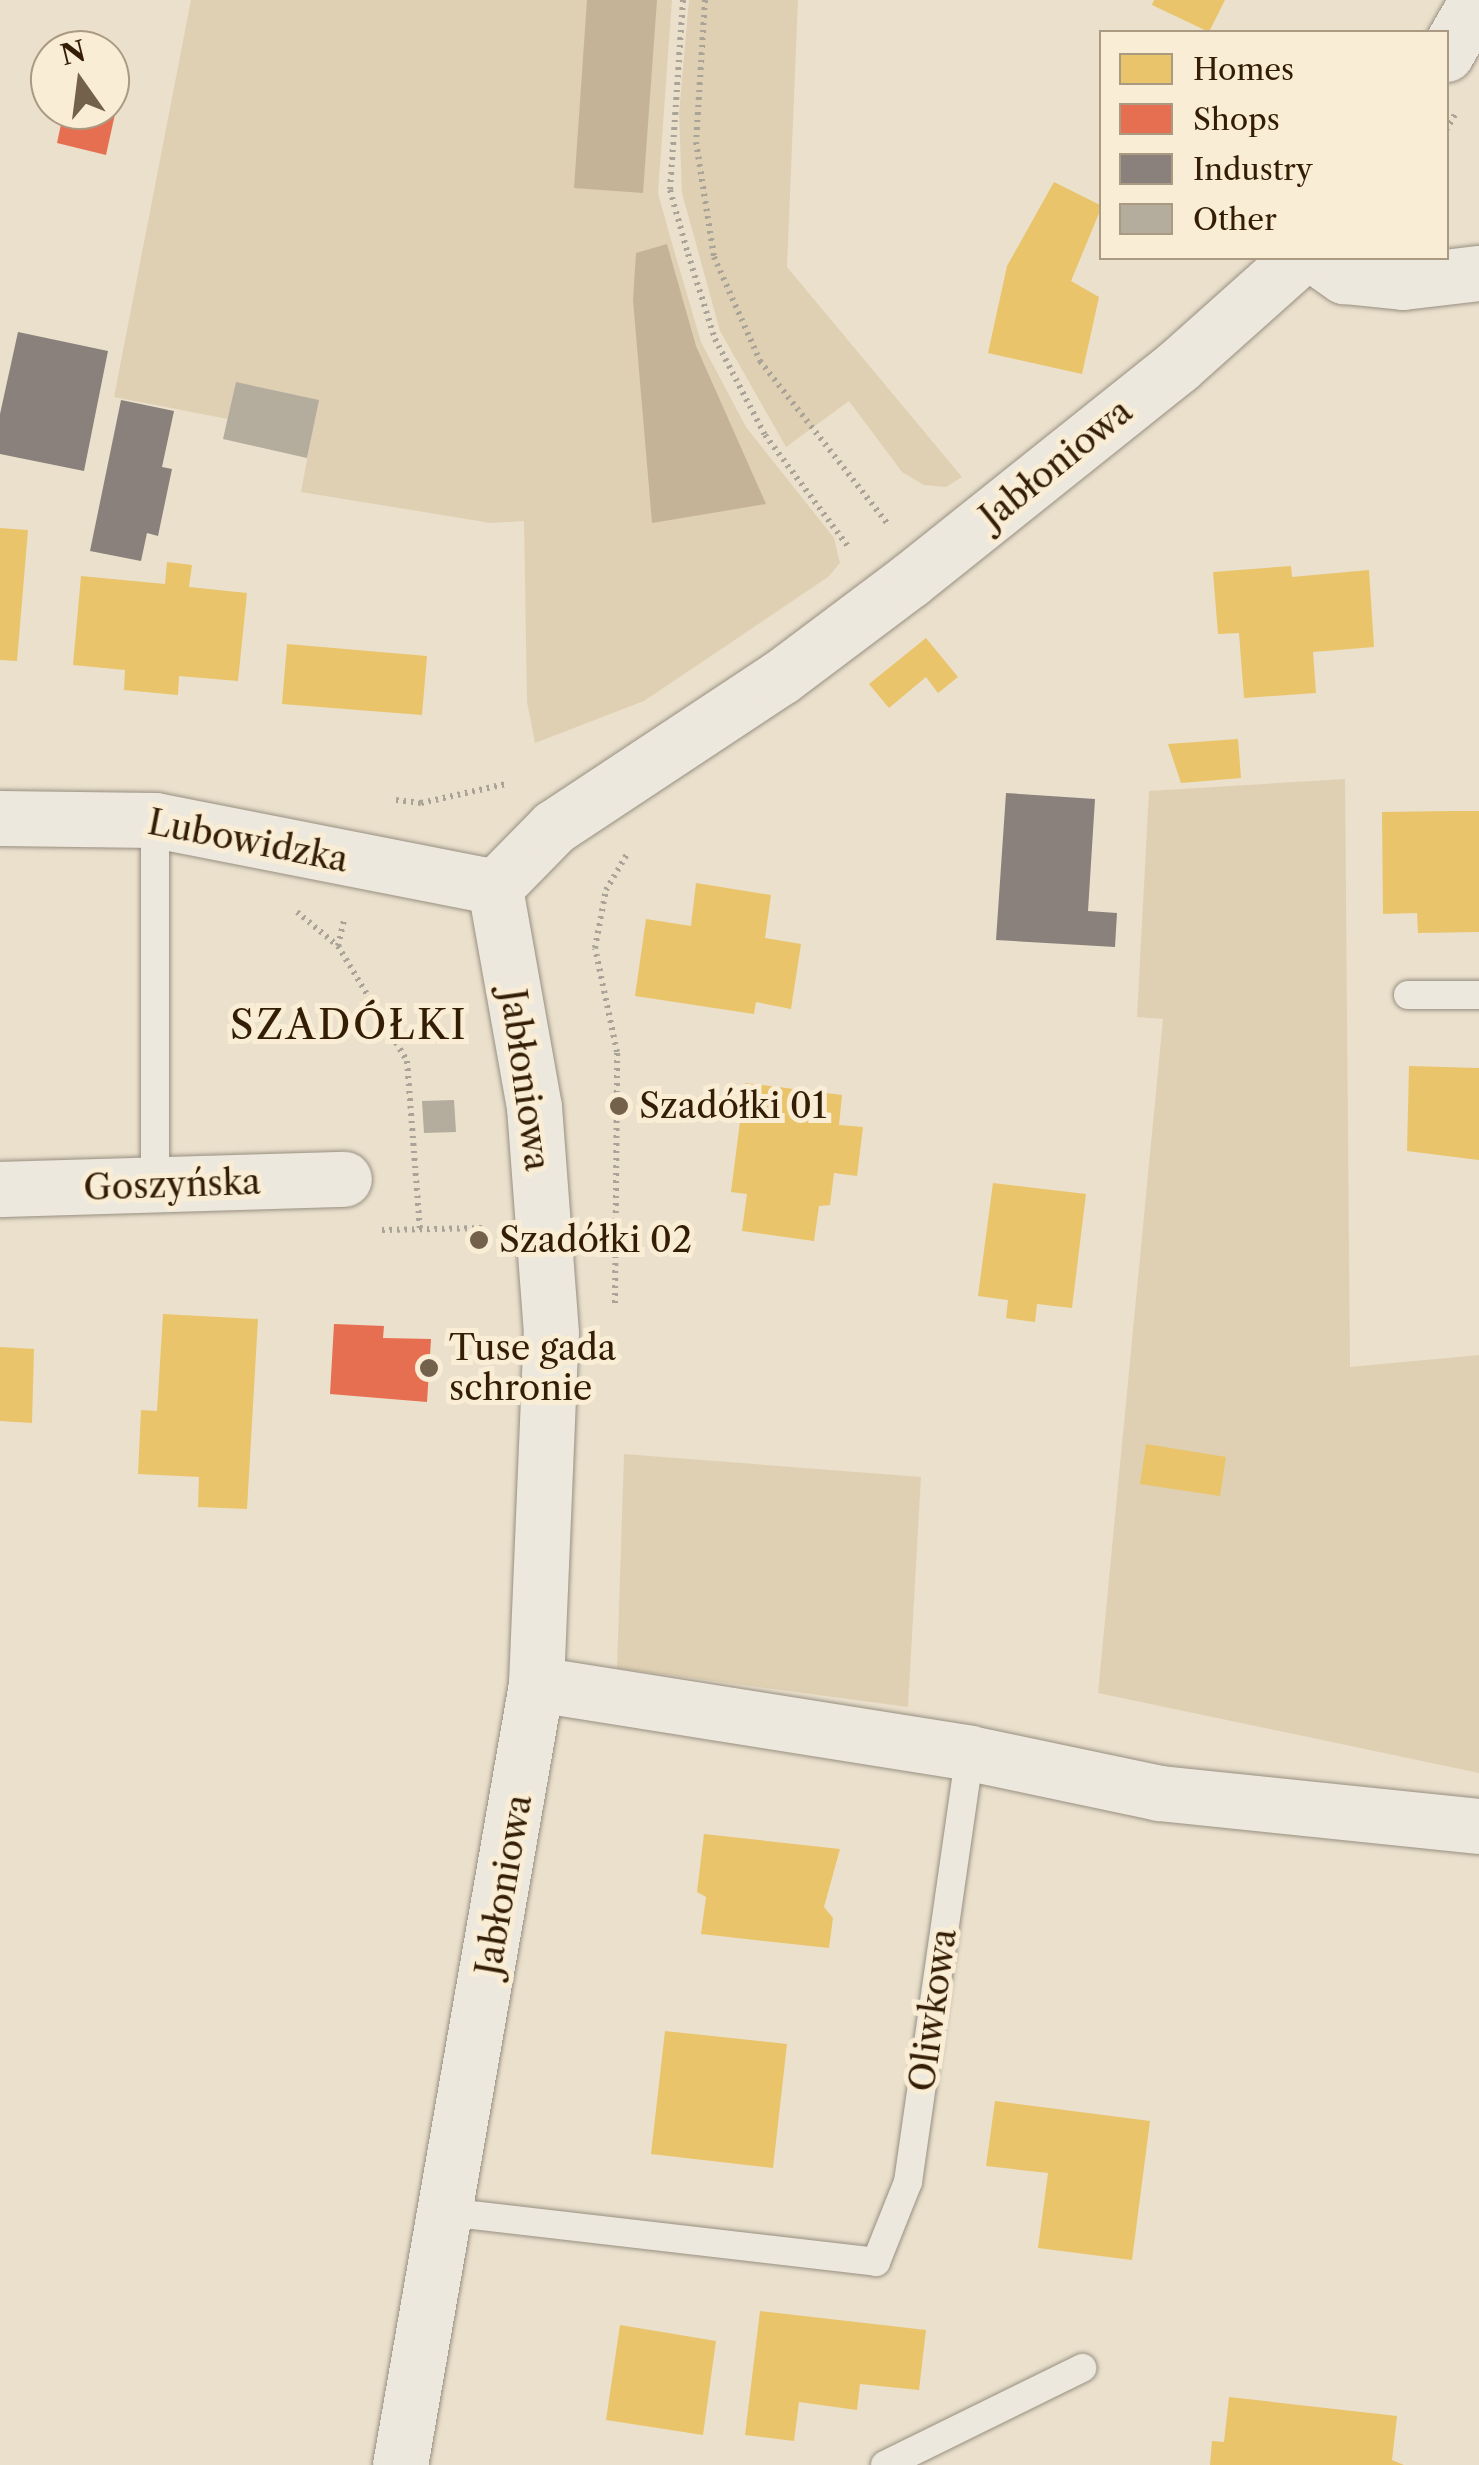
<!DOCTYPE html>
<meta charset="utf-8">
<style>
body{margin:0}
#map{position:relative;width:1479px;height:2465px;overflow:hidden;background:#eae0cc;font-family:"Libre Caslon Text",serif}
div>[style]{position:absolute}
.green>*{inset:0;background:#dfd0b3}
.water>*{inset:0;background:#c5b397}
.homes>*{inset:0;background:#e9c46a}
.shops>*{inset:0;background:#e76f51}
.industry>*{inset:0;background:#8a817c}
.building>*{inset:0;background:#b4ac9d}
.path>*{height:6px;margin-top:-3px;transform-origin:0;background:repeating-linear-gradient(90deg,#a9a398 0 2.5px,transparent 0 7.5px)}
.roads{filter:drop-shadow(0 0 2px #988f81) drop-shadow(0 0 2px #988f81)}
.service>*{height:28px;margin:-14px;padding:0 14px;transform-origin:14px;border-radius:14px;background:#ede8de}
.minor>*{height:55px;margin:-27.5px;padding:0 27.5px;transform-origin:27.5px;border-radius:27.5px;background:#ede8de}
.tertiary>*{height:55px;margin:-27.5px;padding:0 27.5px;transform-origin:27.5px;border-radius:27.5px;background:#ede8de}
.secondary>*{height:55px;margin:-27.5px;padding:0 27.5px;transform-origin:27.5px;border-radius:27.5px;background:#ede8de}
.dots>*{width:28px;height:28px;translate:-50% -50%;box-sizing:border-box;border:5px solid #faedd5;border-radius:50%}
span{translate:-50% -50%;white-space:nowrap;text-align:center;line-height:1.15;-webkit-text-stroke:10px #faedd5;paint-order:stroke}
.street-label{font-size:35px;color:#341d05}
.poi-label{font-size:35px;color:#341d05}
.left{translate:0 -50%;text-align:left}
.quarter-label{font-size:40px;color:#341d05;letter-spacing:2.5px}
.legend{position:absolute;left:1099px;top:30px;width:350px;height:230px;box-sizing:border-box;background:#faedd5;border:2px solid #ab9a82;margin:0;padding:12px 18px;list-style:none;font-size:30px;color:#341d05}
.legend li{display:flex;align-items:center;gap:20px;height:50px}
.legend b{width:50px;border:2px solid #ab9a82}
.north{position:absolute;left:30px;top:30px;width:100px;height:100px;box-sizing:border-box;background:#faedd5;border:2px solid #ab9a82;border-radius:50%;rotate:346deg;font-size:28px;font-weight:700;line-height:40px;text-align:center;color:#341d05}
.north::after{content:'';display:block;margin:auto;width:35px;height:45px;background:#74614b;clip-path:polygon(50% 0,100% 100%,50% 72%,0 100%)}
</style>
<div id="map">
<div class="green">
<div style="clip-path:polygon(191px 0,672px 0,658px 193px,671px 240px,701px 342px,746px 427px,834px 538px,840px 563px,828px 577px,644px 701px,535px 743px,527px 702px,524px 521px,491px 523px,301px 492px,318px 400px,236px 382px,228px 419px,114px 397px)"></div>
<div style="clip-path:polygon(689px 0,798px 0,787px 267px,962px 477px,946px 487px,924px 485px,902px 472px,849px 401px,786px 447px,720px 331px,682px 193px,679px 114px)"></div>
<div style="clip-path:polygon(1345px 779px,1350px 1367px,1479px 1355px,1479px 1773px,1098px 1693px,1163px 1019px,1137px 1017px,1149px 791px)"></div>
<div style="clip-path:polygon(624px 1454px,921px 1477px,908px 1707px,617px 1668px)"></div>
</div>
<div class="water">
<div style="clip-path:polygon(587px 0,657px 0,643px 193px,574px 188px)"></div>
<div style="clip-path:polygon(667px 244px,696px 346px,766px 504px,652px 523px,633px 300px,636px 253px)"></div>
</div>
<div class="homes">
<div style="clip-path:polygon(1154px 0,1225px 0,1209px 32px,1152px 5px)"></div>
<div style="clip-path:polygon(1054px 182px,1102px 206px,1071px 281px,1099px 297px,1082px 374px,988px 353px,1007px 266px)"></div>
<div style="clip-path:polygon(0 528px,28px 530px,17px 661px,0 660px)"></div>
<div style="clip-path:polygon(167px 562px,192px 565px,189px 587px,247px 593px,238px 681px,179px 676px,178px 695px,124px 690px,125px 670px,73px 665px,81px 576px,165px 584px)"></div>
<div style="clip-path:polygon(1291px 566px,1292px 577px,1369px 570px,1374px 647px,1313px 652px,1316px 693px,1244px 698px,1239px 633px,1218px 634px,1213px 572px)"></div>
<div style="clip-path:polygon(926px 638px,958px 677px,938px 693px,926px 677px,889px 708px,869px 684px)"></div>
<div style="clip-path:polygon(287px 644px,427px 656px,422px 715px,282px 704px)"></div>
<div style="clip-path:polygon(1238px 739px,1241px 778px,1181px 783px,1168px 744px)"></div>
<div style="clip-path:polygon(1454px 811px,1479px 811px,1479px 932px,1418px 933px,1417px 913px,1383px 914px,1382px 812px)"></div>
<div style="clip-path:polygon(696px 883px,771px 895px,765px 938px,801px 944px,791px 1009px,756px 1002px,754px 1014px,635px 996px,646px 919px,691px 926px)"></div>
<div style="clip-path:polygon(1409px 1066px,1479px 1068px,1479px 1160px,1407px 1151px)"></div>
<div style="clip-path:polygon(745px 1083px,842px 1095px,839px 1125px,863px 1127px,857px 1176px,834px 1173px,830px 1205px,819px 1206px,814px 1241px,742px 1231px,747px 1194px,731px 1192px)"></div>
<div style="clip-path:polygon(993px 1183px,1086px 1194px,1072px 1308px,1037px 1304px,1035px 1322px,1006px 1318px,1008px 1300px,978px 1296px)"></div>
<div style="clip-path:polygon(163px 1314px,258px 1319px,247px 1509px,198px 1507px,199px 1477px,138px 1474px,141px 1410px,157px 1411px)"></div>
<div style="clip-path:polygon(0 1347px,34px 1349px,32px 1423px,0 1421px)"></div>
<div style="clip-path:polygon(1146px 1444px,1226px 1457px,1220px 1496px,1140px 1484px)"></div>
<div style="clip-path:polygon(704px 1834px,840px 1849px,824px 1907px,833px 1918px,829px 1948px,701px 1934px,706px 1897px,697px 1892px)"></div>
<div style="clip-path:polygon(665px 2031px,787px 2044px,773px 2168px,651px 2154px)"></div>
<div style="clip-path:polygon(995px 2101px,1150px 2121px,1132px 2260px,1038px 2248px,1048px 2173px,986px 2166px)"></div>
<div style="clip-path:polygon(760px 2311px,926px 2330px,919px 2390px,860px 2384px,857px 2410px,799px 2402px,794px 2441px,745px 2435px)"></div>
<div style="clip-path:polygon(620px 2325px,716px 2341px,703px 2435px,606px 2420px)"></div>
<div style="clip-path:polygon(1229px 2397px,1397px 2416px,1392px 2460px,1404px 2465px,1210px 2465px,1212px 2441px,1224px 2442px)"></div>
</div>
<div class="shops">
<div style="clip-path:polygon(110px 103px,117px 105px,106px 155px,57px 143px,64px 110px,110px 110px)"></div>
<div style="clip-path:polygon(334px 1324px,384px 1326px,383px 1338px,431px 1339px,427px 1402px,330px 1394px)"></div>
</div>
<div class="industry">
<div style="clip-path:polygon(18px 332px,108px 351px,84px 471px,0 454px,0 414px)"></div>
<div style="clip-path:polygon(121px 400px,174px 411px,162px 467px,172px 469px,158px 536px,147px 533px,141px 561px,90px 551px)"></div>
<div style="clip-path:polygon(1006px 793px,1095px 799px,1088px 911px,1117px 913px,1115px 947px,996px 940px)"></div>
</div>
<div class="building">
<div style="clip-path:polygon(236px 382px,319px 400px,307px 458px,223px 439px)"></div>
<div style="clip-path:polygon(454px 1100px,456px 1132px,424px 1133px,422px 1101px)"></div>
</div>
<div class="path">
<div style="left:683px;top:0;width:190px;rotate:93.9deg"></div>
<div style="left:670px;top:190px;width:66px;rotate:74.3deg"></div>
<div style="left:688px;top:254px;width:89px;rotate:72.4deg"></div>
<div style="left:715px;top:339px;width:108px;rotate:62.5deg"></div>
<div style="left:765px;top:435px;width:142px;rotate:53.3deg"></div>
<div style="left:705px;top:0;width:142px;rotate:93.6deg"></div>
<div style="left:696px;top:142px;width:116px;rotate:81.1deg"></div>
<div style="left:714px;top:257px;width:114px;rotate:66.1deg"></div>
<div style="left:760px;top:361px;width:206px;rotate:51.9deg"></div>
<div style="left:1446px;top:130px;width:20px;rotate:-60deg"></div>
<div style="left:396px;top:800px;width:25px;rotate:7deg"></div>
<div style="left:421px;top:803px;width:87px;rotate:-12.6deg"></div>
<div style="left:297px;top:912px;width:53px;rotate:39.7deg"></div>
<div style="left:338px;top:946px;width:134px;rotate:59deg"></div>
<div style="left:407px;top:1061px;width:169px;rotate:85.6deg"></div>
<div style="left:338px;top:946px;width:27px;rotate:-77deg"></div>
<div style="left:382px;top:1230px;width:102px;rotate:-1.1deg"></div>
<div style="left:615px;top:1303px;width:251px;rotate:-89.5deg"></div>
<div style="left:617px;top:1052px;width:106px;rotate:-101.9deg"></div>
<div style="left:595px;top:948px;width:59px;rotate:-79.3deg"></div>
<div style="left:606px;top:890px;width:42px;rotate:-59.7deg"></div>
</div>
<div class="roads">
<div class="service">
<div style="left:155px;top:820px;width:367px;rotate:90deg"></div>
<div style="left:1408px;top:995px;width:71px"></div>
<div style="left:446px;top:2212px;width:433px;rotate:6.6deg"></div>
<div style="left:876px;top:2262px;width:86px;rotate:-68.2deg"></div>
<div style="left:908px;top:2182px;width:433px;rotate:-81.8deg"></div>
<div style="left:885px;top:2465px;width:220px;rotate:-26.2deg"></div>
</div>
<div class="minor">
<div style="left:1318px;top:258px;width:32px;rotate:35deg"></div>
<div style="left:1344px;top:276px;width:59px;rotate:5.8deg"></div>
<div style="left:1403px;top:282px;width:77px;rotate:-6.8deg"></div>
<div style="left:0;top:1189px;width:344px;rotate:-1.7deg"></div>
<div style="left:536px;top:1684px;width:439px;rotate:9deg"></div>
<div style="left:970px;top:1753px;width:193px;rotate:11.9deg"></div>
<div style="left:1159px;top:1793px;width:322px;rotate:5.9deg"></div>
</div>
<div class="tertiary">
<div style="left:0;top:818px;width:155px;rotate:0.7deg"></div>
<div style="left:155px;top:820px;width:347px;rotate:11.1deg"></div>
</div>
<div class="secondary">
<div style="left:1446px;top:54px;width:62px;rotate:-60.1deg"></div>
<div style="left:400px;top:2465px;width:793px;rotate:-80.12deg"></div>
<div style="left:536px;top:1684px;width:351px;rotate:-87.6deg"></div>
<div style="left:551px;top:1333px;width:227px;rotate:-94.3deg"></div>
<div style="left:534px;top:1107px;width:223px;rotate:-100.1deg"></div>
<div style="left:495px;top:887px;width:84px;rotate:-45.5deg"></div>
<div style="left:554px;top:827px;width:272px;rotate:-33.5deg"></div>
<div style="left:781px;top:677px;width:161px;rotate:-36.9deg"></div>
<div style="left:910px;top:580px;width:343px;rotate:-38.6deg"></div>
<div style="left:1178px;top:366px;width:162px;rotate:-41.8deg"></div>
</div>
</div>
<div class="dots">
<div style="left:619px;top:1106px;background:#74614b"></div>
<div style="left:479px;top:1240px;background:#74614b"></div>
<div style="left:429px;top:1368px;background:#74614b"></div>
</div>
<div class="street-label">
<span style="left:1056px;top:464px;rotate:-39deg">Jabłoniowa</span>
<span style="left:248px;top:841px;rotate:11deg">Lubowidzka</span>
<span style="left:525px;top:1080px;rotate:82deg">Jabłoniowa</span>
<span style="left:172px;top:1185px;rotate:-2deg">Goszyńska</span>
<span style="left:504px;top:1885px;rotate:-80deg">Jabłoniowa</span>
<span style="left:933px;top:2010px;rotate:-82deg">Oliwkowa</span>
</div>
<div class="poi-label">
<span class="left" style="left:639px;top:1106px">Szadółki 01</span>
<span class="left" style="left:499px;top:1240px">Szadółki 02</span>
<span class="left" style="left:449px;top:1368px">Tuse gada<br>schronie</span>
</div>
<div class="quarter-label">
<span style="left:349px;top:1025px">SZADÓŁKI</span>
</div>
<ul class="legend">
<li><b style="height:28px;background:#e9c46a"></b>Homes</li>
<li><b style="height:28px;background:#e76f51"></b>Shops</li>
<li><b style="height:28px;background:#8a817c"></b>Industry</li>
<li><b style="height:28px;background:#b4ac9d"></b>Other</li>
</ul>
<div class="north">N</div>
</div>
